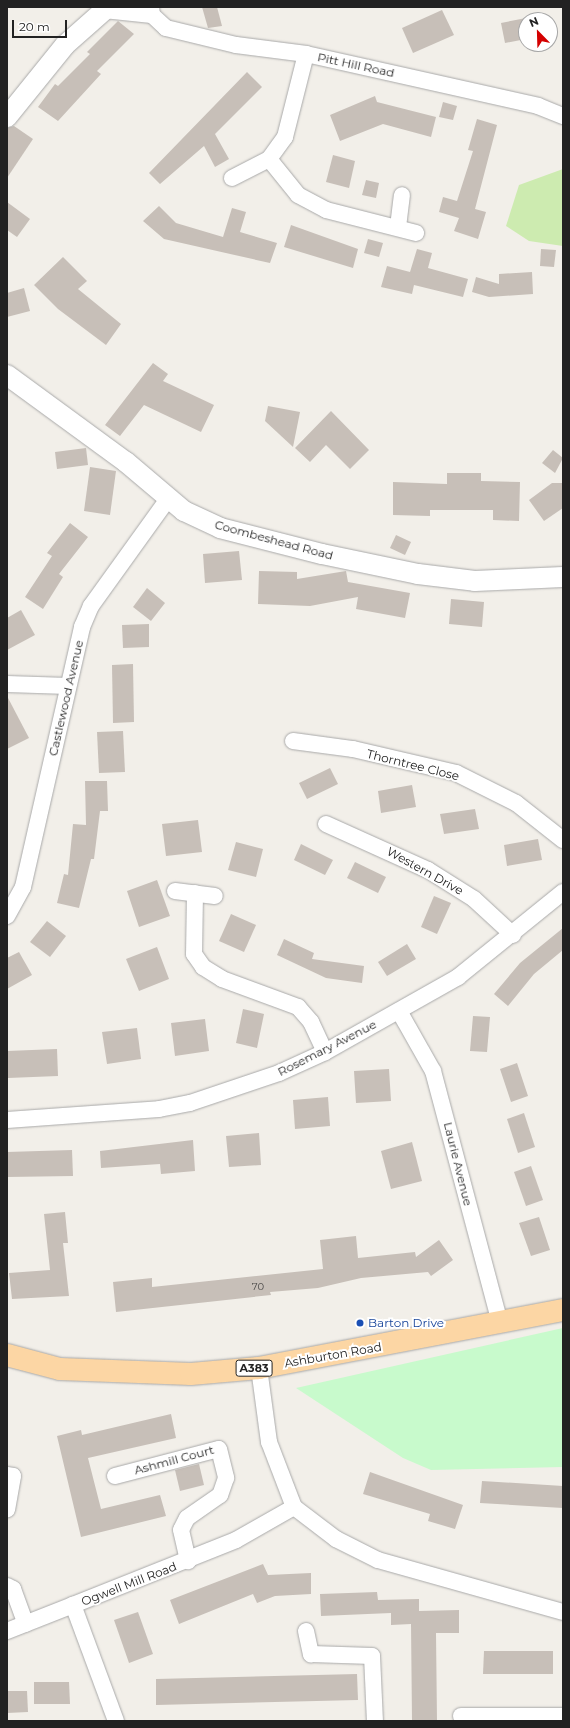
<!DOCTYPE html>
<style>
body{margin:0}
#map{position:relative;width:570px;height:1728px;overflow:hidden;background:#f2efe9;font-family:Montserrat,sans-serif}
div>[style]{position:absolute}
.grass>*{inset:0;background:#cdebb0}
.park>*{inset:0;background:#c8facc}
.building>*{inset:0;background:#c7bfb8}
.roads{filter:drop-shadow(0 0 1px #a9a9a9) drop-shadow(0 0 1px #a9a9a9)}
.minor>*{height:16px;margin:-8px;padding:0 8px;transform-origin:8px;border-radius:8px;background:#fff}
.tertiary>*{height:20px;margin:-10px;padding:0 10px;transform-origin:10px;border-radius:10px;background:#fff}
.primary>*{height:22px;margin:-11px;padding:0 11px;transform-origin:11px;border-radius:11px;background:#fcd6a4}
.dots>*{width:11px;height:11px;translate:-50% -50%;box-sizing:border-box;border:2px solid #fff;border-radius:50%}
span{translate:-50% -50%;white-space:nowrap;text-align:center;line-height:1.15;-webkit-text-stroke:4px #fff;paint-order:stroke}
.number-label{font-size:10px;color:#4b4948}
.number-label span{-webkit-text-stroke-width:0}
.shield-label span{padding:1px 3px;background:#fff;border:1px solid;border-radius:3px;-webkit-text-stroke-width:0}
.shield-label{font-size:11px;color:#222;font-weight:700}
.street-label{font-size:12px;color:#222}
.transit-label{font-size:12px;color:#164399}
.left{translate:0 -50%;text-align:left}
.frame{position:absolute;inset:0;border:8px solid #222;pointer-events:none}
.north{position:absolute;left:518px;top:12px;width:40px;height:40px;box-sizing:border-box;background:#fff;border:1px solid #a7a7a7;border-radius:50%;rotate:337deg;font-size:11px;font-weight:700;line-height:16px;text-align:center;color:#222}
.north::after{content:'';display:block;margin:auto;width:14px;height:18px;background:#d40000;clip-path:polygon(50% 0,100% 100%,50% 72%,0 100%)}
.scale{position:absolute;left:12px;top:20px;width:55px;height:18px;box-sizing:border-box;border:2px solid #222;border-top:0;padding-left:5px;font-size:12px;line-height:14px;white-space:nowrap;color:#222;-webkit-text-stroke:3px #fff;paint-order:stroke}
</style>
<div id="map">
<div class="grass">
<div style="clip-path:polygon(563px 169px,563px 246px,529px 241px,506px 226px,519px 185px)"></div>
</div>
<div class="park">
<div style="clip-path:polygon(563px 1328px,563px 1467px,431px 1470px,403px 1458px,296px 1388px)"></div>
</div>
<div class="building">
<div style="clip-path:polygon(202px 7px,217px 7px,222px 26px,208px 28px)"></div>
<div style="clip-path:polygon(442px 10px,454px 35px,413px 53px,402px 28px)"></div>
<div style="clip-path:polygon(526px 18px,526px 39px,505px 43px,501px 23px)"></div>
<div style="clip-path:polygon(118px 21px,134px 34px,97px 71px,101px 74px,58px 121px,38px 107px,55px 84px,58px 86px,90px 54px,87px 52px)"></div>
<div style="clip-path:polygon(247px 72px,262px 87px,215px 134px,229px 159px,215px 167px,204px 146px,160px 184px,149px 173px)"></div>
<div style="clip-path:polygon(375px 96px,377px 102px,436px 117px,431px 137px,383px 124px,340px 141px,330px 115px)"></div>
<div style="clip-path:polygon(443px 102px,457px 106px,453px 120px,439px 117px)"></div>
<div style="clip-path:polygon(477px 119px,497px 125px,475px 209px,486px 212px,478px 239px,454px 231px,459px 218px,439px 212px,443px 197px,457px 201px,473px 151px,468px 150px)"></div>
<div style="clip-path:polygon(14px 126px,33px 139px,7px 178px,7px 128px)"></div>
<div style="clip-path:polygon(333px 155px,355px 161px,349px 188px,326px 182px)"></div>
<div style="clip-path:polygon(366px 180px,379px 183px,376px 198px,362px 195px)"></div>
<div style="clip-path:polygon(7px 202px,30px 219px,17px 237px,7px 230px)"></div>
<div style="clip-path:polygon(159px 206px,176px 223px,223px 237px,232px 208px,246px 212px,240px 232px,277px 243px,270px 263px,164px 239px,143px 221px)"></div>
<div style="clip-path:polygon(291px 225px,358px 249px,353px 268px,284px 247px)"></div>
<div style="clip-path:polygon(368px 239px,383px 243px,379px 257px,364px 253px)"></div>
<div style="clip-path:polygon(417px 249px,432px 253px,428px 268px,468px 279px,463px 297px,414px 285px,412px 294px,381px 287px,387px 266px,410px 272px)"></div>
<div style="clip-path:polygon(541px 249px,556px 250px,554px 267px,540px 266px)"></div>
<div style="clip-path:polygon(63px 257px,87px 281px,78px 289px,121px 324px,106px 345px,58px 309px,34px 285px)"></div>
<div style="clip-path:polygon(532px 272px,533px 294px,489px 297px,472px 292px,476px 277px,499px 284px,499px 274px)"></div>
<div style="clip-path:polygon(24px 288px,30px 311px,7px 317px,7px 293px)"></div>
<div style="clip-path:polygon(153px 363px,168px 374px,163px 381px,214px 405px,201px 432px,144px 405px,120px 436px,105px 425px)"></div>
<div style="clip-path:polygon(268px 406px,300px 412px,293px 447px,265px 421px)"></div>
<div style="clip-path:polygon(331px 411px,369px 450px,350px 469px,326px 445px,310px 462px,295px 448px)"></div>
<div style="clip-path:polygon(86px 448px,88px 465px,57px 469px,55px 452px)"></div>
<div style="clip-path:polygon(553px 450px,563px 458px,555px 473px,542px 463px)"></div>
<div style="clip-path:polygon(90px 467px,116px 471px,110px 515px,84px 511px)"></div>
<div style="clip-path:polygon(447px 473px,481px 473px,481px 481px,520px 482px,519px 521px,493px 520px,493px 510px,430px 510px,430px 516px,393px 515px,393px 482px,447px 484px)"></div>
<div style="clip-path:polygon(552px 483px,563px 483px,563px 508px,544px 521px,529px 500px)"></div>
<div style="clip-path:polygon(70px 523px,88px 537px,59px 574px,63px 577px,43px 609px,25px 597px,52px 556px,47px 553px)"></div>
<div style="clip-path:polygon(396px 535px,411px 542px,405px 555px,390px 548px)"></div>
<div style="clip-path:polygon(239px 551px,242px 580px,205px 583px,203px 554px)"></div>
<div style="clip-path:polygon(259px 571px,297px 572px,297px 579px,346px 571px,348px 582px,410px 593px,405px 618px,356px 609px,358px 597px,310px 606px,258px 604px)"></div>
<div style="clip-path:polygon(147px 588px,165px 603px,151px 621px,133px 607px)"></div>
<div style="clip-path:polygon(451px 599px,484px 602px,482px 627px,449px 624px)"></div>
<div style="clip-path:polygon(21px 610px,35px 635px,7px 650px,7px 618px)"></div>
<div style="clip-path:polygon(149px 624px,149px 647px,123px 648px,122px 625px)"></div>
<div style="clip-path:polygon(133px 664px,134px 722px,113px 723px,112px 665px)"></div>
<div style="clip-path:polygon(7px 696px,29px 738px,7px 749px)"></div>
<div style="clip-path:polygon(123px 731px,125px 772px,99px 773px,97px 732px)"></div>
<div style="clip-path:polygon(330px 768px,338px 784px,307px 799px,299px 783px)"></div>
<div style="clip-path:polygon(85px 781px,107px 781px,108px 811px,100px 811px,94px 859px,91px 859px,79px 908px,57px 903px,64px 874px,68px 875px,73px 824px,86px 825px)"></div>
<div style="clip-path:polygon(412px 785px,416px 807px,381px 813px,378px 791px)"></div>
<div style="clip-path:polygon(475px 809px,479px 829px,444px 834px,440px 814px)"></div>
<div style="clip-path:polygon(198px 820px,202px 852px,166px 856px,162px 824px)"></div>
<div style="clip-path:polygon(538px 839px,542px 860px,507px 866px,504px 845px)"></div>
<div style="clip-path:polygon(236px 842px,263px 849px,256px 877px,228px 870px)"></div>
<div style="clip-path:polygon(301px 844px,333px 860px,325px 875px,294px 860px)"></div>
<div style="clip-path:polygon(355px 862px,386px 877px,378px 893px,347px 878px)"></div>
<div style="clip-path:polygon(157px 880px,170px 916px,139px 927px,127px 891px)"></div>
<div style="clip-path:polygon(434px 896px,451px 903px,437px 934px,421px 927px)"></div>
<div style="clip-path:polygon(231px 914px,256px 925px,244px 952px,219px 941px)"></div>
<div style="clip-path:polygon(47px 921px,66px 936px,50px 957px,30px 942px)"></div>
<div style="clip-path:polygon(563px 928px,563px 950px,534px 974px,508px 1006px,494px 994px,520px 963px)"></div>
<div style="clip-path:polygon(284px 939px,314px 953px,312px 959px,364px 966px,362px 983px,326px 978px,277px 955px)"></div>
<div style="clip-path:polygon(407px 944px,416px 959px,387px 976px,378px 962px)"></div>
<div style="clip-path:polygon(157px 947px,169px 979px,139px 991px,126px 959px)"></div>
<div style="clip-path:polygon(19px 952px,32px 975px,7px 989px,7px 958px)"></div>
<div style="clip-path:polygon(243px 1009px,264px 1014px,257px 1048px,236px 1043px)"></div>
<div style="clip-path:polygon(473px 1016px,490px 1017px,487px 1052px,470px 1051px)"></div>
<div style="clip-path:polygon(205px 1019px,209px 1051px,175px 1056px,171px 1023px)"></div>
<div style="clip-path:polygon(137px 1028px,141px 1059px,107px 1064px,102px 1032px)"></div>
<div style="clip-path:polygon(57px 1049px,58px 1076px,8px 1078px,7px 1051px)"></div>
<div style="clip-path:polygon(517px 1063px,528px 1096px,511px 1102px,500px 1069px)"></div>
<div style="clip-path:polygon(389px 1069px,391px 1101px,356px 1103px,354px 1071px)"></div>
<div style="clip-path:polygon(328px 1097px,330px 1126px,295px 1129px,293px 1100px)"></div>
<div style="clip-path:polygon(524px 1113px,535px 1147px,518px 1153px,507px 1119px)"></div>
<div style="clip-path:polygon(259px 1133px,261px 1165px,229px 1167px,226px 1136px)"></div>
<div style="clip-path:polygon(193px 1140px,195px 1171px,161px 1174px,160px 1164px,101px 1168px,100px 1151px)"></div>
<div style="clip-path:polygon(412px 1142px,422px 1181px,391px 1189px,381px 1151px)"></div>
<div style="clip-path:polygon(72px 1150px,73px 1176px,7px 1177px,7px 1152px)"></div>
<div style="clip-path:polygon(531px 1166px,543px 1200px,526px 1206px,514px 1172px)"></div>
<div style="clip-path:polygon(65px 1212px,68px 1243px,63px 1243px,69px 1296px,12px 1299px,9px 1273px,50px 1270px,44px 1214px)"></div>
<div style="clip-path:polygon(539px 1217px,550px 1250px,531px 1256px,519px 1223px)"></div>
<div style="clip-path:polygon(356px 1236px,358px 1258px,415px 1252px,416px 1257px,439px 1240px,453px 1260px,431px 1276px,428px 1272px,361px 1278px,318px 1288px,270px 1292px,271px 1295px,116px 1312px,113px 1282px,152px 1278px,152px 1287px,323px 1269px,320px 1240px)"></div>
<div style="clip-path:polygon(171px 1414px,176px 1438px,88px 1458px,101px 1509px,160px 1495px,166px 1516px,81px 1537px,57px 1436px,81px 1430px,82px 1435px)"></div>
<div style="clip-path:polygon(199px 1464px,204px 1485px,180px 1491px,175px 1470px)"></div>
<div style="clip-path:polygon(370px 1472px,463px 1505px,455px 1529px,428px 1521px,430px 1514px,363px 1494px)"></div>
<div style="clip-path:polygon(482px 1481px,563px 1486px,563px 1508px,480px 1503px)"></div>
<div style="clip-path:polygon(263px 1564px,268px 1575px,311px 1573px,311px 1594px,275px 1596px,257px 1603px,253px 1594px,179px 1624px,170px 1600px)"></div>
<div style="clip-path:polygon(377px 1592px,378px 1600px,419px 1599px,419px 1611px,459px 1610px,459px 1633px,436px 1633px,437px 1721px,412px 1721px,411px 1624px,391px 1625px,391px 1613px,321px 1616px,320px 1594px)"></div>
<div style="clip-path:polygon(138px 1612px,153px 1654px,129px 1663px,114px 1620px)"></div>
<div style="clip-path:polygon(484px 1651px,553px 1651px,553px 1674px,483px 1674px)"></div>
<div style="clip-path:polygon(357px 1674px,358px 1700px,156px 1705px,156px 1679px)"></div>
<div style="clip-path:polygon(34px 1682px,69px 1682px,70px 1704px,34px 1704px)"></div>
<div style="clip-path:polygon(7px 1691px,27px 1691px,28px 1712px,7px 1713px)"></div>
</div>
<div class="roads">
<div class="minor">
<div style="left:151px;top:7px;width:8px;rotate:83deg"></div>
<div style="left:152px;top:15px;width:19px;rotate:43deg"></div>
<div style="left:166px;top:28px;width:72px;rotate:13.7deg"></div>
<div style="left:236px;top:45px;width:71px;rotate:7.3deg"></div>
<div style="left:306px;top:54px;width:238px;rotate:12.6deg"></div>
<div style="left:538px;top:106px;width:27px;rotate:22deg"></div>
<div style="left:104px;top:10px;width:48px;rotate:5.9deg"></div>
<div style="left:306px;top:54px;width:86px;rotate:104.2deg"></div>
<div style="left:285px;top:137px;width:27px;rotate:126deg"></div>
<div style="left:269px;top:159px;width:46px;rotate:51.1deg"></div>
<div style="left:298px;top:195px;width:32px;rotate:28deg"></div>
<div style="left:326px;top:210px;width:93px;rotate:14.3deg"></div>
<div style="left:232px;top:178px;width:42px;rotate:-27.2deg"></div>
<div style="left:398px;top:227px;width:32px;rotate:-83deg"></div>
<div style="left:7px;top:684px;width:61px;rotate:1.9deg"></div>
<div style="left:293px;top:741px;width:61px;rotate:7.6deg"></div>
<div style="left:353px;top:749px;width:106px;rotate:13.1deg"></div>
<div style="left:456px;top:773px;width:67px;rotate:26.6deg"></div>
<div style="left:516px;top:803px;width:60px;rotate:38.2deg"></div>
<div style="left:326px;top:824px;width:112px;rotate:24.3deg"></div>
<div style="left:428px;top:870px;width:54px;rotate:32.2deg"></div>
<div style="left:474px;top:899px;width:53px;rotate:42.7deg"></div>
<div style="left:175px;top:891px;width:40px;rotate:7.1deg"></div>
<div style="left:195px;top:893px;width:61px;rotate:90.9deg"></div>
<div style="left:194px;top:954px;width:16px;rotate:55deg"></div>
<div style="left:203px;top:967px;width:22px;rotate:32deg"></div>
<div style="left:222px;top:979px;width:81px;rotate:20.2deg"></div>
<div style="left:298px;top:1007px;width:20px;rotate:49deg"></div>
<div style="left:311px;top:1022px;width:33px;rotate:65deg"></div>
<div style="left:7px;top:916px;width:33px;rotate:-61deg"></div>
<div style="left:23px;top:887px;width:267px;rotate:-77.2deg"></div>
<div style="left:82px;top:627px;width:23px;rotate:-67deg"></div>
<div style="left:91px;top:606px;width:132px;rotate:-54.3deg"></div>
<div style="left:399px;top:1011px;width:69px;rotate:60.5deg"></div>
<div style="left:433px;top:1071px;width:261px;rotate:75.1deg"></div>
<div style="left:7px;top:1120px;width:152px;rotate:-4.1deg"></div>
<div style="left:159px;top:1109px;width:32px;rotate:-11deg"></div>
<div style="left:190px;top:1103px;width:94px;rotate:-18.6deg"></div>
<div style="left:279px;top:1073px;width:51px;rotate:-24.5deg"></div>
<div style="left:325px;top:1052px;width:153px;rotate:-29.4deg"></div>
<div style="left:458px;top:977px;width:135px;rotate:-39deg"></div>
<div style="left:259px;top:1368px;width:75px;rotate:82.3deg"></div>
<div style="left:269px;top:1442px;width:70px;rotate:69deg"></div>
<div style="left:294px;top:1507px;width:53px;rotate:37.3deg"></div>
<div style="left:336px;top:1539px;width:47px;rotate:26.6deg"></div>
<div style="left:378px;top:1560px;width:192px;rotate:15.7deg"></div>
<div style="left:7px;top:1475px;width:6px;rotate:9deg"></div>
<div style="left:13px;top:1476px;width:34px;rotate:100deg"></div>
<div style="left:115px;top:1476px;width:107px;rotate:-14.6deg"></div>
<div style="left:219px;top:1449px;width:30px;rotate:76deg"></div>
<div style="left:226px;top:1478px;width:18px;rotate:109deg"></div>
<div style="left:220px;top:1495px;width:40px;rotate:145.1deg"></div>
<div style="left:187px;top:1518px;width:13px;rotate:117deg"></div>
<div style="left:181px;top:1530px;width:32px;rotate:77deg"></div>
<div style="left:7px;top:1586px;width:7px;rotate:27deg"></div>
<div style="left:13px;top:1589px;width:37px;rotate:70deg"></div>
<div style="left:7px;top:1631px;width:71px;rotate:-21.5deg"></div>
<div style="left:306px;top:1631px;width:24px;rotate:78deg"></div>
<div style="left:311px;top:1654px;width:61px;rotate:1.9deg"></div>
<div style="left:372px;top:1656px;width:65px;rotate:87.4deg"></div>
<div style="left:461px;top:1716px;width:102px"></div>
<div style="left:116px;top:1721px;width:124px;rotate:-110.3deg"></div>
<div style="left:73px;top:1605px;width:175px;rotate:-21.7deg"></div>
<div style="left:236px;top:1540px;width:67px;rotate:-29.6deg"></div>
</div>
<div class="tertiary">
<div style="left:7px;top:117px;width:92px;rotate:-51.1deg"></div>
<div style="left:65px;top:45px;width:57px;rotate:-41.5deg"></div>
<div style="left:7px;top:375px;width:147px;rotate:36.2deg"></div>
<div style="left:126px;top:462px;width:76px;rotate:40.2deg"></div>
<div style="left:184px;top:511px;width:40px;rotate:25deg"></div>
<div style="left:220px;top:528px;width:105px;rotate:14.3deg"></div>
<div style="left:322px;top:554px;width:98px;rotate:11.8deg"></div>
<div style="left:418px;top:574px;width:57px;rotate:7deg"></div>
<div style="left:475px;top:581px;width:88px;rotate:-2.6deg"></div>
</div>
<div class="primary">
<div style="left:7px;top:1355px;width:55px;rotate:14.8deg"></div>
<div style="left:60px;top:1369px;width:131px;rotate:2.2deg"></div>
<div style="left:191px;top:1374px;width:68px;rotate:-5deg"></div>
<div style="left:259px;top:1368px;width:309px;rotate:-10.8deg"></div>
</div>
</div>
<div class="dots">
<div style="left:360px;top:1323px;background:#1a4fb4"></div>
</div>
<div class="number-label">
<span style="left:258px;top:1287px">70</span>
</div>
<div class="shield-label">
<span style="left:254px;top:1368px">A383</span>
</div>
<div class="street-label">
<span style="left:356px;top:65px;rotate:12deg">Pitt Hill Road</span>
<span style="left:274px;top:540px;rotate:15deg">Coombeshead Road</span>
<span style="left:66px;top:698px;rotate:-77deg">Castlewood Avenue</span>
<span style="left:413px;top:765px;rotate:14deg">Thorntree Close</span>
<span style="left:425px;top:871px;rotate:29deg">Western Drive</span>
<span style="left:327px;top:1048px;rotate:-27deg">Rosemary Avenue</span>
<span style="left:458px;top:1164px;rotate:76deg">Laurie Avenue</span>
<span style="left:333px;top:1355px;rotate:-10deg">Ashburton Road</span>
<span style="left:174px;top:1460px;rotate:-15deg">Ashmill Court</span>
<span style="left:129px;top:1584px;rotate:-21deg">Ogwell Mill Road</span>
</div>
<div class="transit-label">
<span class="left" style="left:368px;top:1323px">Barton Drive</span>
</div>
<div class="frame"></div>
<div class="north">N</div>
<div class="scale">20 m</div>
</div>
